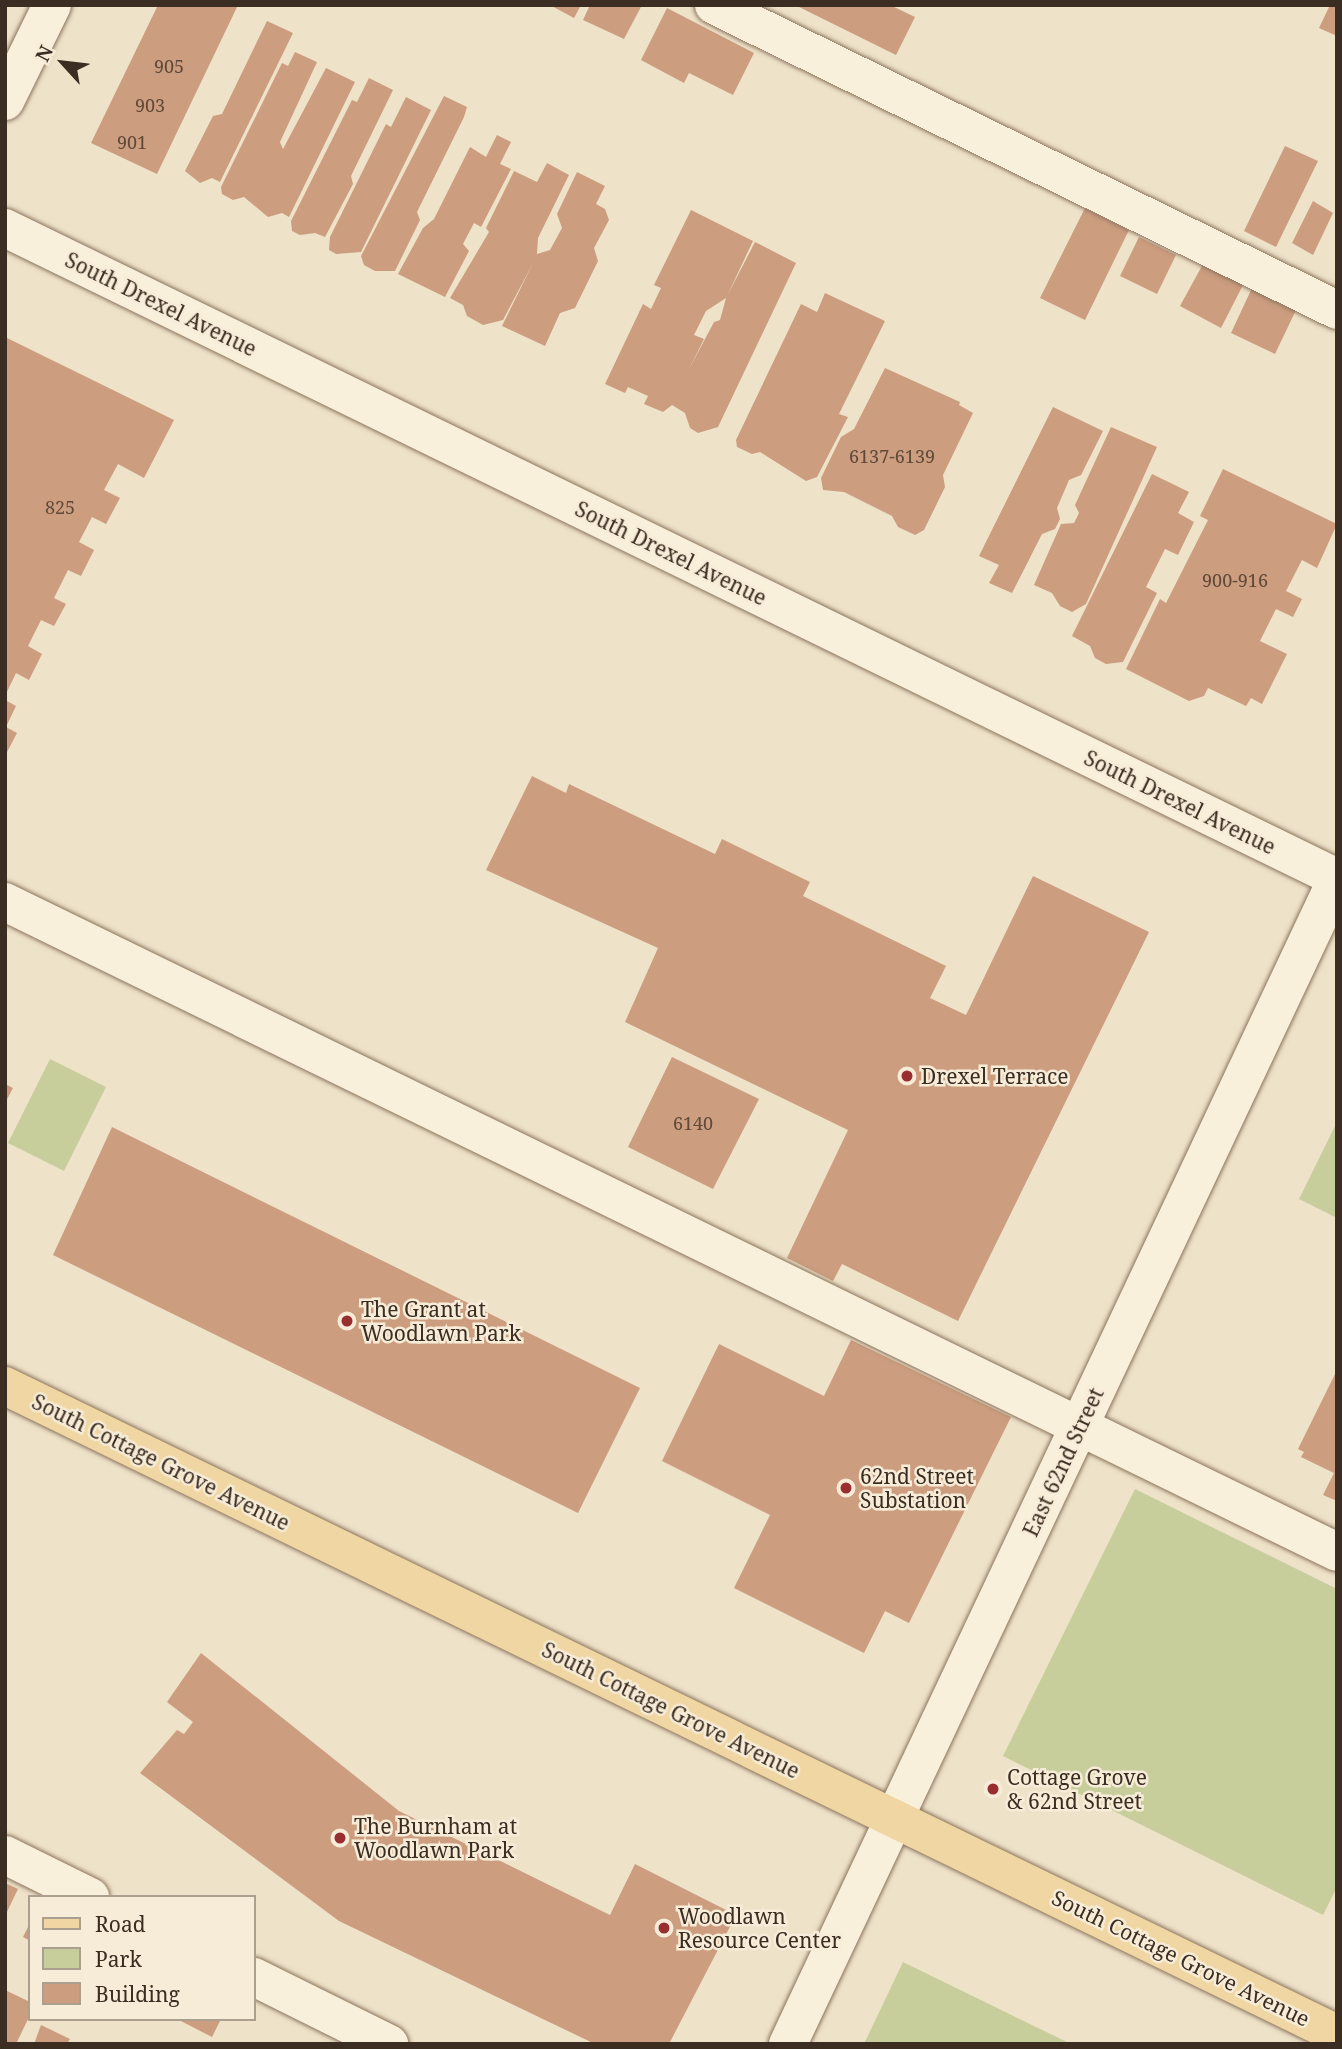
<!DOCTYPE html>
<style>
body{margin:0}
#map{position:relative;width:1342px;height:2049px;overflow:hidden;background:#eee2c9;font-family:"Noto Serif",serif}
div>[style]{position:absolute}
.green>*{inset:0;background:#c8cd9c}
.building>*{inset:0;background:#cc9d7f}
.roads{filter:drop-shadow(0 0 2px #8b745d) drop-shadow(0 0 2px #8b745d)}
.minor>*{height:38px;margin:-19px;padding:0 19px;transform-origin:19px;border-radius:19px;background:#f9f0dc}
.major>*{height:38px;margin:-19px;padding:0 19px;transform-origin:19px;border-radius:19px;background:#f0d6a2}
.dots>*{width:19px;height:19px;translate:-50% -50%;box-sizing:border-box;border:4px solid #f6ecd8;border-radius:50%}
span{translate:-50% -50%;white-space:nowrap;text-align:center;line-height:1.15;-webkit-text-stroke:5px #f6ecd8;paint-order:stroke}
.number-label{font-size:18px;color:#5f4938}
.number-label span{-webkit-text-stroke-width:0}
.street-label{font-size:21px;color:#3b2d21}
.poi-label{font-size:21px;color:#3b2d21}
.left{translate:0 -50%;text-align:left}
.frame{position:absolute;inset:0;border:7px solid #3b2d21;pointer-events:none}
.legend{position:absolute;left:28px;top:1895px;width:228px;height:126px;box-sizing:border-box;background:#f6ecd8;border:2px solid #aba08f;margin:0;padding:9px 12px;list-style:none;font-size:21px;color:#3b2d21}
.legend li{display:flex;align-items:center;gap:14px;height:35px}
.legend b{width:35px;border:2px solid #aba08f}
.north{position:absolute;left:28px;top:28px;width:70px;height:70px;-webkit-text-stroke:5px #f6ecd8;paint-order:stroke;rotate:297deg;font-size:19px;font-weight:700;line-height:28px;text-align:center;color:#3b2d21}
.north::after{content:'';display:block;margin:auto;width:24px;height:32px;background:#3b2d21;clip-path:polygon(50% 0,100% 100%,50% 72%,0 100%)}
</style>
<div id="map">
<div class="green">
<div style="clip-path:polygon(50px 1059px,106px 1087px,64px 1171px,8px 1143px)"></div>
<div style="clip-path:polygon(1337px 1122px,1337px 1218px,1299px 1199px)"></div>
<div style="clip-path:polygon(1135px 1489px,1337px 1589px,1337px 1887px,1323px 1915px,1003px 1756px)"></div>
<div style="clip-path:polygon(903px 1962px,1071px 2044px,864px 2044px)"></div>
</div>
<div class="building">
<div style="clip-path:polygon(158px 5px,238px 5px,157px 174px,91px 143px)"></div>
<div style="clip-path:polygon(550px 5px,581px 5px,574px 18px)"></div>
<div style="clip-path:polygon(590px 5px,642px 5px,624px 39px,583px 20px)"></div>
<div style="clip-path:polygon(795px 5px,890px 5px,915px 17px,896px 55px)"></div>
<div style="clip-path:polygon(1330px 5px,1337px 5px,1337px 36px,1319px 28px)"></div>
<div style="clip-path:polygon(667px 8px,754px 53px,733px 95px,689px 73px,684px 83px,641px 60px)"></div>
<div style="clip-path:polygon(267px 21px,293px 33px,220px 182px,212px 178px,200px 183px,185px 171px,213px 116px,222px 114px)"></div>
<div style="clip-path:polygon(295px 52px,317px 62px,280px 142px,283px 149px,326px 68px,355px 82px,289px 217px,282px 213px,268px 217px,244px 197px,233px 200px,222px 194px,221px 187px,282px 63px,288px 66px)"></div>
<div style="clip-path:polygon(369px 78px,393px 90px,351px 176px,353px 184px,325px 237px,315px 233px,300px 235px,292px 231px,291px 221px,352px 100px,357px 102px)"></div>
<div style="clip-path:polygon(444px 96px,467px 107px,464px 117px,417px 212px,420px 220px,395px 271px,375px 271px,364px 265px,361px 256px)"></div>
<div style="clip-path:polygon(406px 97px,431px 110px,361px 252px,336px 254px,329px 250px,330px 237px,386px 124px,391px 127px)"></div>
<div style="clip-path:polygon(497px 135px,511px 142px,500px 164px,511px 169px,481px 227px,474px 223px,463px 244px,469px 251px,445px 297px,398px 274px,423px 228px,434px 219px,470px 147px,486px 157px)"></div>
<div style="clip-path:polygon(1285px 146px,1318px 161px,1276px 247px,1244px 231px)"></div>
<div style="clip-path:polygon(547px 163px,569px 175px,538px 238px,537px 254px,550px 250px,562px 228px,557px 214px,577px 172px,605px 186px,596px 204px,605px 209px,609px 220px,594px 248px,598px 261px,575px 308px,560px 313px,545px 346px,502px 326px,533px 263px,503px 320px,483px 325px,467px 316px,463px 305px,450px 298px,489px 232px,486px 228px,514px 171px,537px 182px)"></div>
<div style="clip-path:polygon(1313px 201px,1333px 213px,1313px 255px,1292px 243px)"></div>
<div style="clip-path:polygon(1085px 208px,1129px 230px,1085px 320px,1040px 298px)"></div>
<div style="clip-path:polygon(evenodd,691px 210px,753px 241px,727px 296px,755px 242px,796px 263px,718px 427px,698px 433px,690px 428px,685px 413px,672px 405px,663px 412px,644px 404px,648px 396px,628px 387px,625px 393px,605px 384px,643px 304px,651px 309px,661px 288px,654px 285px,691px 210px,726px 298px,720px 320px,714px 322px,688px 371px,704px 339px,694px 335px,706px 311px,726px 298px)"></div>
<div style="clip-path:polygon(1139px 237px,1176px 255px,1157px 294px,1120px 276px)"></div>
<div style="clip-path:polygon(1203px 264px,1243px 285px,1221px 328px,1180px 306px)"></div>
<div style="clip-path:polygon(1252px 288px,1296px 310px,1275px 354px,1231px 333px)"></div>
<div style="clip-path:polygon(825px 293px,885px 321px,839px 414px,848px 417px,817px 477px,806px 481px,760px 452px,752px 454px,737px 447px,736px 440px,801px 304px,817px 312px)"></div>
<div style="clip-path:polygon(5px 337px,174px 420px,144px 478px,118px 464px,104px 490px,120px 498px,106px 524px,92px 517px,79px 542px,94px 550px,81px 576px,68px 570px,54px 598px,66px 604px,54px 626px,41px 620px,28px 646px,42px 654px,29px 680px,16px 673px,5px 696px)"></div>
<div style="clip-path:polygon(885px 368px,960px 402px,959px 405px,973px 413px,943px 475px,945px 487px,924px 530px,915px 535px,898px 527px,892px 516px,844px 492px,823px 490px,821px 478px,841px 437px,854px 429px)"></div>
<div style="clip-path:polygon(1053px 407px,1103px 431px,1081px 475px,1069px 480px,1057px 508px,1060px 519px,1055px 529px,1042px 534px,1012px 593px,989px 583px,999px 565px,979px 556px)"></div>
<div style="clip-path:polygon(1111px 427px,1157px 447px,1086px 604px,1072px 612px,1060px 606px,1052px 593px,1034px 585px,1061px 524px,1074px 523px,1079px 513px,1075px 505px)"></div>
<div style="clip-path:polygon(1223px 469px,1337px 524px,1317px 568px,1302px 560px,1286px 591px,1302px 599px,1293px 617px,1276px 609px,1260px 641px,1287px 654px,1262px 704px,1251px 698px,1246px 706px,1208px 688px,1204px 696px,1189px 701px,1126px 669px,1160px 599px,1166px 603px,1208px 520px,1200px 516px)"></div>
<div style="clip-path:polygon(1152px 474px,1189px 492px,1178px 513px,1194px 522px,1178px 555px,1165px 549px,1146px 587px,1157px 593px,1123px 662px,1106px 664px,1095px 658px,1090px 646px,1072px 636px)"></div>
<div style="clip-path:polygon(5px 700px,16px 706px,6px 727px,17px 733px,5px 756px)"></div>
<div style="clip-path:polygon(532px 776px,566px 793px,569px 784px,715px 854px,722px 839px,810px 882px,803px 896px,946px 966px,930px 998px,966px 1015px,1033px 876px,1149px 932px,958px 1321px,842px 1264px,833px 1281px,787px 1258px,848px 1130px,625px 1022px,658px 948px,486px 870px)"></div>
<div style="clip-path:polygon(672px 1057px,759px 1099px,713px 1189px,628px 1147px)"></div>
<div style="clip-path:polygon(5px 1084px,13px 1088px,5px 1103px)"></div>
<div style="clip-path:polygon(112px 1127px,640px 1388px,578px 1513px,53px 1255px)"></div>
<div style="clip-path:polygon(851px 1340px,1011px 1417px,909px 1623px,885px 1611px,864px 1653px,734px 1588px,770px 1515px,662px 1461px,719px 1344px,824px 1396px)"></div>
<div style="clip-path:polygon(1337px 1370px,1337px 1501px,1323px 1495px,1334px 1473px,1301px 1457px,1304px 1452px,1298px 1449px)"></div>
<div style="clip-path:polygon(201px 1653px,399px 1811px,610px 1915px,635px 1864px,736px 1915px,669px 2044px,595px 2044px,339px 1921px,140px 1773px,177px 1730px,184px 1734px,193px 1722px,167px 1702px)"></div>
<div style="clip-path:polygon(5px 1883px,18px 1889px,5px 1916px)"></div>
<div style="clip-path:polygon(30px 1923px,30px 1941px,23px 1937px)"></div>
<div style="clip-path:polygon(5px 1990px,30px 2002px,30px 2015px,16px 2044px,5px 2044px)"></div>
<div style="clip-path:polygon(177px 2019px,221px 2019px,212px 2037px)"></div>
<div style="clip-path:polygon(41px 2025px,70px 2039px,67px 2044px,34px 2044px)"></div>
</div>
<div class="roads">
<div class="minor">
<div style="left:714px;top:5px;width:694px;rotate:26.08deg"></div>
<div style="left:5px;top:101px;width:107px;rotate:-63.9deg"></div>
<div style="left:5px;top:228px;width:1482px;rotate:26.01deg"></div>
<div style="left:5px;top:902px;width:1482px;rotate:26.01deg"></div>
<div style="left:5px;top:1855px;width:95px;rotate:26.3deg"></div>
<div style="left:254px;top:1977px;width:151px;rotate:26.4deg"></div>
<div style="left:788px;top:2044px;width:1288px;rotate:-64.77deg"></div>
</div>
<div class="major">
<div style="left:5px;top:1386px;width:1481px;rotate:25.94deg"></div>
</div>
</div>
<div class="dots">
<div style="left:907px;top:1076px;background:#992e31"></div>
<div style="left:347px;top:1321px;background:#992e31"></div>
<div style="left:846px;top:1488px;background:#992e31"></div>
<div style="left:993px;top:1789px;background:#992e31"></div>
<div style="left:340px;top:1838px;background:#992e31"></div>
<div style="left:664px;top:1928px;background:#992e31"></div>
</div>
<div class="number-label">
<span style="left:169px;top:66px">905</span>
<span style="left:150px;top:105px">903</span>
<span style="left:132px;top:142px">901</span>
<span style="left:892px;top:456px">6137-6139</span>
<span style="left:60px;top:507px">825</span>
<span style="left:1235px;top:580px">900-916</span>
<span style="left:693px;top:1123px">6140</span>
</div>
<div class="street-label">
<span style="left:161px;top:304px;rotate:26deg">South Drexel Avenue</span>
<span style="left:671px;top:553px;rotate:26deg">South Drexel Avenue</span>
<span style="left:1180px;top:802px;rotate:26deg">South Drexel Avenue</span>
<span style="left:161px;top:1462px;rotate:26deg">South Cottage Grove Avenue</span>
<span style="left:1063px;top:1462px;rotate:-65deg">East 62nd Street</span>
<span style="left:671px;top:1710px;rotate:26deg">South Cottage Grove Avenue</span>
<span style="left:1181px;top:1958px;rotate:26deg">South Cottage Grove Avenue</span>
</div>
<div class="poi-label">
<span class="left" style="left:921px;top:1076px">Drexel Terrace</span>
<span class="left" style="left:361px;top:1321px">The Grant at<br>Woodlawn Park</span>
<span class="left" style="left:860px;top:1488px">62nd Street<br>Substation</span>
<span class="left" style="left:1007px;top:1789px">Cottage Grove<br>&amp; 62nd Street</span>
<span class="left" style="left:354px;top:1838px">The Burnham at<br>Woodlawn Park</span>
<span class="left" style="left:678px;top:1928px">Woodlawn<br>Resource Center</span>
</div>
<div class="frame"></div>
<ul class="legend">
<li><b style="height:9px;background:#f0d6a2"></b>Road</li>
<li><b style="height:19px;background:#c8cd9c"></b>Park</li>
<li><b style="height:19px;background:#cc9d7f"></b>Building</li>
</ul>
<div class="north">N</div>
</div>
